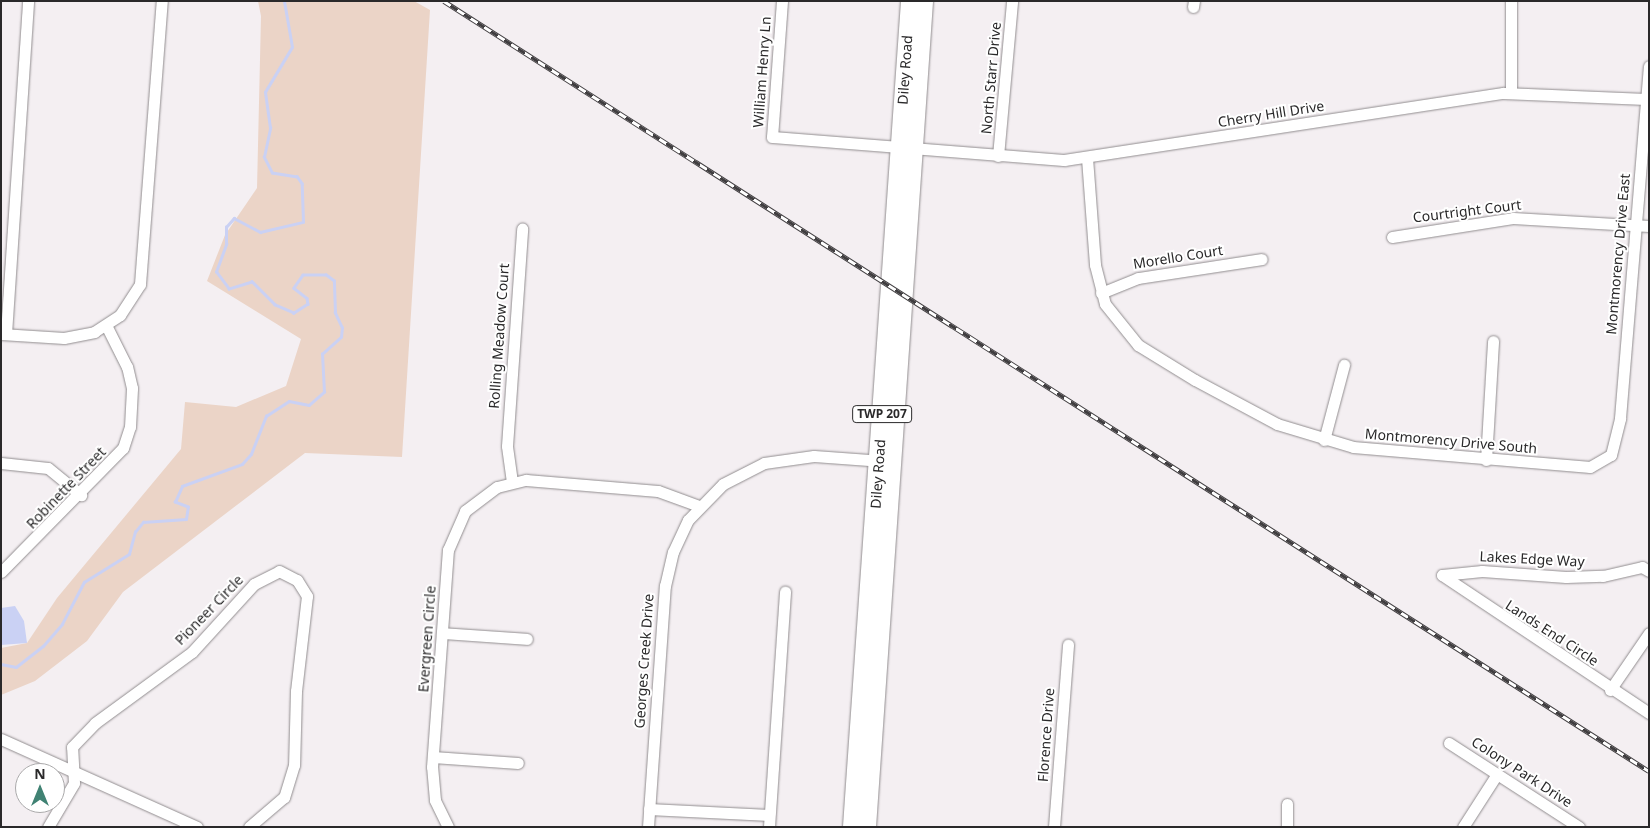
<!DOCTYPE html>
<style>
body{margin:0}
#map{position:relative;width:1650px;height:828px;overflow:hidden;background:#f4eff2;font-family:"Noto Sans",sans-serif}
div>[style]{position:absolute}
.green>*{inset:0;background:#ebd4c7}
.water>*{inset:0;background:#cad1f4}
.stream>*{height:2.5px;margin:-1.25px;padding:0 1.25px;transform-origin:1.25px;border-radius:1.25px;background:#cad1f4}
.roads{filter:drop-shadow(0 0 1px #918d8f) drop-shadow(0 0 1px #918d8f)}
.minor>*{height:11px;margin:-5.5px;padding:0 5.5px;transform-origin:5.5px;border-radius:5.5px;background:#fff}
.highway>*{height:18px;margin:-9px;padding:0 9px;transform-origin:9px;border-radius:9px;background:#fff}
.rail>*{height:4.5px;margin-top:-2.25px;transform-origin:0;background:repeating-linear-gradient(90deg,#fff 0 8px,#403e40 0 16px);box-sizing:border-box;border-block:1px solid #403e40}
span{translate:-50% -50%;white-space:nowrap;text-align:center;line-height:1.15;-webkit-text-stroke:4px #fff;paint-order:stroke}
.shield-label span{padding:1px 4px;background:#fff;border:1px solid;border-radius:4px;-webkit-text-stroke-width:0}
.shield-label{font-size:12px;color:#2a292a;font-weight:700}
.street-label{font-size:14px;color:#2a292a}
.frame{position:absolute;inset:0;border:2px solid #2a292a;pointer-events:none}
.north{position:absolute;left:15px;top:763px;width:50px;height:50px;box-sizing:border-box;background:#fff;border:1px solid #aaa9aa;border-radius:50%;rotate:0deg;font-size:14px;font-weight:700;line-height:20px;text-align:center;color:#2a292a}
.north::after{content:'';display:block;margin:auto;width:18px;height:22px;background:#408273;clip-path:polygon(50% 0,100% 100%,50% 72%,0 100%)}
</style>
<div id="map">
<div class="green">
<div style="clip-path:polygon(258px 1px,414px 1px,430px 10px,402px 457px,305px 453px,123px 592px,87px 641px,35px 681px,1px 695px,1px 648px,27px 643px,57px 598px,181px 449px,185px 402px,236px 407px,286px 386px,301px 339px,207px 281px,225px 235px,257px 188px,261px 16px)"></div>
</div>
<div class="water">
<div style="clip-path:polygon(15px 606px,24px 621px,27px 643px,1px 645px,1px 608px)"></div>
</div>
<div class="stream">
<div style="left:1px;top:664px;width:15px;rotate:11deg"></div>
<div style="left:16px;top:667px;width:34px;rotate:-38deg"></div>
<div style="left:43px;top:646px;width:29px;rotate:-49deg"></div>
<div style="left:62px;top:624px;width:47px;rotate:-62.4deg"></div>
<div style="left:84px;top:582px;width:53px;rotate:-31.9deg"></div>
<div style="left:129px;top:554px;width:23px;rotate:-75deg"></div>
<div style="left:135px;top:532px;width:13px;rotate:-51deg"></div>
<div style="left:143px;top:522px;width:43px;rotate:-4deg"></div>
<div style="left:186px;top:519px;width:12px;rotate:-81deg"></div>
<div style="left:188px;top:507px;width:14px;rotate:-159deg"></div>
<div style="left:175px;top:502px;width:17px;rotate:-66deg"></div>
<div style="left:182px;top:486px;width:64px;rotate:-20.1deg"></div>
<div style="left:242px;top:464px;width:13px;rotate:-48deg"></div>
<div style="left:251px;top:454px;width:41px;rotate:-68.5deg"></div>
<div style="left:266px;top:416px;width:27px;rotate:-33deg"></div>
<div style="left:289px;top:401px;width:20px;rotate:11deg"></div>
<div style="left:309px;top:405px;width:20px;rotate:-41deg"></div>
<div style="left:324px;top:392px;width:38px;rotate:-93deg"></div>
<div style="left:322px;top:354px;width:25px;rotate:-42deg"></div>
<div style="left:341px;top:337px;width:9px;rotate:-84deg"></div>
<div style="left:342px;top:328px;width:17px;rotate:-115deg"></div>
<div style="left:335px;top:313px;width:32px;rotate:-92deg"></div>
<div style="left:334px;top:281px;width:10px;rotate:-143deg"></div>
<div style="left:326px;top:275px;width:23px;rotate:180deg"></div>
<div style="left:303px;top:275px;width:16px;rotate:125deg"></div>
<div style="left:294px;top:288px;width:16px;rotate:38deg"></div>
<div style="left:307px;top:298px;width:6px;rotate:81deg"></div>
<div style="left:308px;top:304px;width:17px;rotate:147deg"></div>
<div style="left:294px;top:313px;width:21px;rotate:-157deg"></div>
<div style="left:275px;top:305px;width:33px;rotate:-135deg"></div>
<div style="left:252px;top:282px;width:24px;rotate:163deg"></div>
<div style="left:229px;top:289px;width:21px;rotate:-127deg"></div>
<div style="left:216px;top:272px;width:30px;rotate:-70deg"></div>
<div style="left:226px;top:244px;width:17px;rotate:-90deg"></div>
<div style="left:226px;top:227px;width:12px;rotate:-48deg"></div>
<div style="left:234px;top:218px;width:30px;rotate:28deg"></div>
<div style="left:260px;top:232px;width:44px;rotate:-13.1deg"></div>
<div style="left:303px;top:222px;width:38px;rotate:-92deg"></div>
<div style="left:302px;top:184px;width:9px;rotate:-126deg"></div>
<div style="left:297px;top:177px;width:25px;rotate:-171deg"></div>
<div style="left:272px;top:173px;width:18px;rotate:-117deg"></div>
<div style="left:264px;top:157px;width:30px;rotate:-78deg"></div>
<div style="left:270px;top:128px;width:36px;rotate:-98deg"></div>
<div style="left:265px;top:92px;width:52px;rotate:-59deg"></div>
<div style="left:292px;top:47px;width:47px;rotate:-99.9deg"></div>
</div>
<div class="roads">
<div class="minor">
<div style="left:782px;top:1px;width:136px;rotate:94.2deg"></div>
<div style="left:772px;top:137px;width:293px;rotate:4.5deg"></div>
<div style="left:1064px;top:160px;width:444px;rotate:-8.7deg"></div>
<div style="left:1503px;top:93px;width:143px;rotate:2.4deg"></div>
<div style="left:1511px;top:1px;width:91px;rotate:90deg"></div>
<div style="left:1193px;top:7px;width:6px;rotate:-81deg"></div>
<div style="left:998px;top:156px;width:156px;rotate:-84.8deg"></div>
<div style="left:1087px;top:158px;width:107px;rotate:85.7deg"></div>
<div style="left:1095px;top:265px;width:40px;rotate:75.6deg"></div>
<div style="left:1105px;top:304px;width:53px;rotate:51.2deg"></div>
<div style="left:1138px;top:345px;width:67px;rotate:31.6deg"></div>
<div style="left:1195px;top:380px;width:93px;rotate:28.2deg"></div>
<div style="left:1277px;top:424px;width:79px;rotate:16.8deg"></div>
<div style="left:1353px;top:447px;width:238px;rotate:4.8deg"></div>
<div style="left:1590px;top:467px;width:24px;rotate:-30deg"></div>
<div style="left:1611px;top:455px;width:38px;rotate:-76deg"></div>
<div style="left:1620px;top:418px;width:353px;rotate:-85.3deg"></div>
<div style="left:1392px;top:237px;width:122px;rotate:-8.9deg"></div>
<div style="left:1513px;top:218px;width:136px;rotate:3.4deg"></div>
<div style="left:1101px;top:293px;width:40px;rotate:-22deg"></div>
<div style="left:1138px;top:278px;width:125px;rotate:-8.7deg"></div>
<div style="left:1px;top:334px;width:63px;rotate:3.6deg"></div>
<div style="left:64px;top:338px;width:31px;rotate:-11deg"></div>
<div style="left:94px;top:332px;width:31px;rotate:-33deg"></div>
<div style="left:120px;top:315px;width:37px;rotate:-57deg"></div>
<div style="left:140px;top:284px;width:284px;rotate:-85.6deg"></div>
<div style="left:6px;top:334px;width:334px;rotate:-86.2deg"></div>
<div style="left:1324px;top:440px;width:78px;rotate:-75.1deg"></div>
<div style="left:1486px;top:460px;width:119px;rotate:-86.6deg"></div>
<div style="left:1px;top:463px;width:47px;rotate:6.1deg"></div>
<div style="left:48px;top:468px;width:43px;rotate:39.3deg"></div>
<div style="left:512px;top:482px;width:36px;rotate:-98deg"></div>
<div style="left:507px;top:446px;width:218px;rotate:-86deg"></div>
<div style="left:1px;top:572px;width:174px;rotate:-45.5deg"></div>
<div style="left:123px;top:448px;width:22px;rotate:-72deg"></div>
<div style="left:130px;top:427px;width:39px;rotate:-87deg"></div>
<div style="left:132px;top:388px;width:22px;rotate:-103deg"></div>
<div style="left:127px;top:367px;width:45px;rotate:-116.6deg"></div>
<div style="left:1442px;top:575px;width:249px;rotate:33.7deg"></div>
<div style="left:1442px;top:575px;width:40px;rotate:-5.7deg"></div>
<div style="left:1482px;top:571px;width:84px;rotate:4.1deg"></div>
<div style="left:1566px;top:577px;width:37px;rotate:-2deg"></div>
<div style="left:1603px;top:576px;width:40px;rotate:-13deg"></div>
<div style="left:1642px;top:567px;width:8px;rotate:30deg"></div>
<div style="left:442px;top:633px;width:85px;rotate:4deg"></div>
<div style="left:1610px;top:690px;width:69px;rotate:-55.6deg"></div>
<div style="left:1px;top:739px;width:215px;rotate:24.2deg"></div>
<div style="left:1449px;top:743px;width:155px;rotate:32.9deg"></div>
<div style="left:433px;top:757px;width:85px;rotate:4deg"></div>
<div style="left:649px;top:809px;width:120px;rotate:2.9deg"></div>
<div style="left:48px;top:827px;width:51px;rotate:-59.4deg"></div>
<div style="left:74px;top:783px;width:36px;rotate:-93deg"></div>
<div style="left:72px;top:747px;width:33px;rotate:-46deg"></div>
<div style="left:95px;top:723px;width:120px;rotate:-36.2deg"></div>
<div style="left:192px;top:652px;width:92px;rotate:-47.6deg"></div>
<div style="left:254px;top:584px;width:28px;rotate:-27deg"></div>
<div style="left:279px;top:571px;width:20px;rotate:27deg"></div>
<div style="left:297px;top:580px;width:19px;rotate:58deg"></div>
<div style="left:307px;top:596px;width:96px;rotate:96.6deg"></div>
<div style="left:296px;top:691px;width:74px;rotate:91.5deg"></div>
<div style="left:294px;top:765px;width:34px;rotate:107deg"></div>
<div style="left:284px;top:797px;width:46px;rotate:139.4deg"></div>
<div style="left:448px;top:827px;width:30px;rotate:-116deg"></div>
<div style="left:435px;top:800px;width:33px;rotate:-95deg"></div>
<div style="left:432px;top:767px;width:218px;rotate:-85.8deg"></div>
<div style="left:448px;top:550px;width:43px;rotate:-66.4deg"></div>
<div style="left:465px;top:511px;width:40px;rotate:-37deg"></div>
<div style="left:497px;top:487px;width:30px;rotate:-14deg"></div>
<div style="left:526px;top:480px;width:132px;rotate:4.8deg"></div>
<div style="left:658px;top:491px;width:44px;rotate:20.1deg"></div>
<div style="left:648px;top:827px;width:242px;rotate:-86deg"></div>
<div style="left:665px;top:586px;width:35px;rotate:-77deg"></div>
<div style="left:673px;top:552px;width:35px;rotate:-65deg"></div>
<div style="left:688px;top:520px;width:50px;rotate:-45.8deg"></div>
<div style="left:723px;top:484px;width:46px;rotate:-27.1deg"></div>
<div style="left:764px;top:463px;width:50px;rotate:-8deg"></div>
<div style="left:814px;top:456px;width:69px;rotate:4.1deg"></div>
<div style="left:769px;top:827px;width:236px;rotate:-86.1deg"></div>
<div style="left:1054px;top:827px;width:183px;rotate:-85.6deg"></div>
<div style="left:1287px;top:827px;width:23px;rotate:-90deg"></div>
<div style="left:1463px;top:827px;width:63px;rotate:-57.3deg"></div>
</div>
<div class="highway">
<div style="left:852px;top:827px;width:828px;rotate:-85.98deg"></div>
<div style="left:867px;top:827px;width:828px;rotate:-86.05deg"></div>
</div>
</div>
<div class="rail">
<div style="left:444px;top:1px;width:1430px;rotate:32.58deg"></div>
</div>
<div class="shield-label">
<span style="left:882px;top:414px">TWP 207</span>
</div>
<div class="street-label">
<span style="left:905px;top:70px;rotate:-86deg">Diley Road</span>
<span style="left:762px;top:72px;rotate:-86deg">William Henry Ln</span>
<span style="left:991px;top:78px;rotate:-85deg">North Starr Drive</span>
<span style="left:1271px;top:114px;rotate:-9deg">Cherry Hill Drive</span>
<span style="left:1467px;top:211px;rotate:-7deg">Courtright Court</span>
<span style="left:1618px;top:254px;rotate:-85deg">Montmorency Drive East</span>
<span style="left:1178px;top:257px;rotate:-9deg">Morello Court</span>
<span style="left:499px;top:336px;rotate:-86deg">Rolling Meadow Court</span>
<span style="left:1451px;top:441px;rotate:5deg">Montmorency Drive South</span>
<span style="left:878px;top:474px;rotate:-86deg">Diley Road</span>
<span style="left:66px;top:488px;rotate:-46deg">Robinette Street</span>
<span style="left:1532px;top:559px;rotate:3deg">Lakes Edge Way</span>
<span style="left:209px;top:610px;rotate:-46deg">Pioneer Circle</span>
<span style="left:1552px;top:633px;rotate:33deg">Lands End Circle</span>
<span style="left:427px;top:639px;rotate:-86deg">Evergreen Circle</span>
<span style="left:644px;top:661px;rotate:-86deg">Georges Creek Drive</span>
<span style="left:1046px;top:735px;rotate:-86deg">Florence Drive</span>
<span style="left:1522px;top:772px;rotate:33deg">Colony Park Drive</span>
</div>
<div class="frame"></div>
<div class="north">N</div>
</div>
